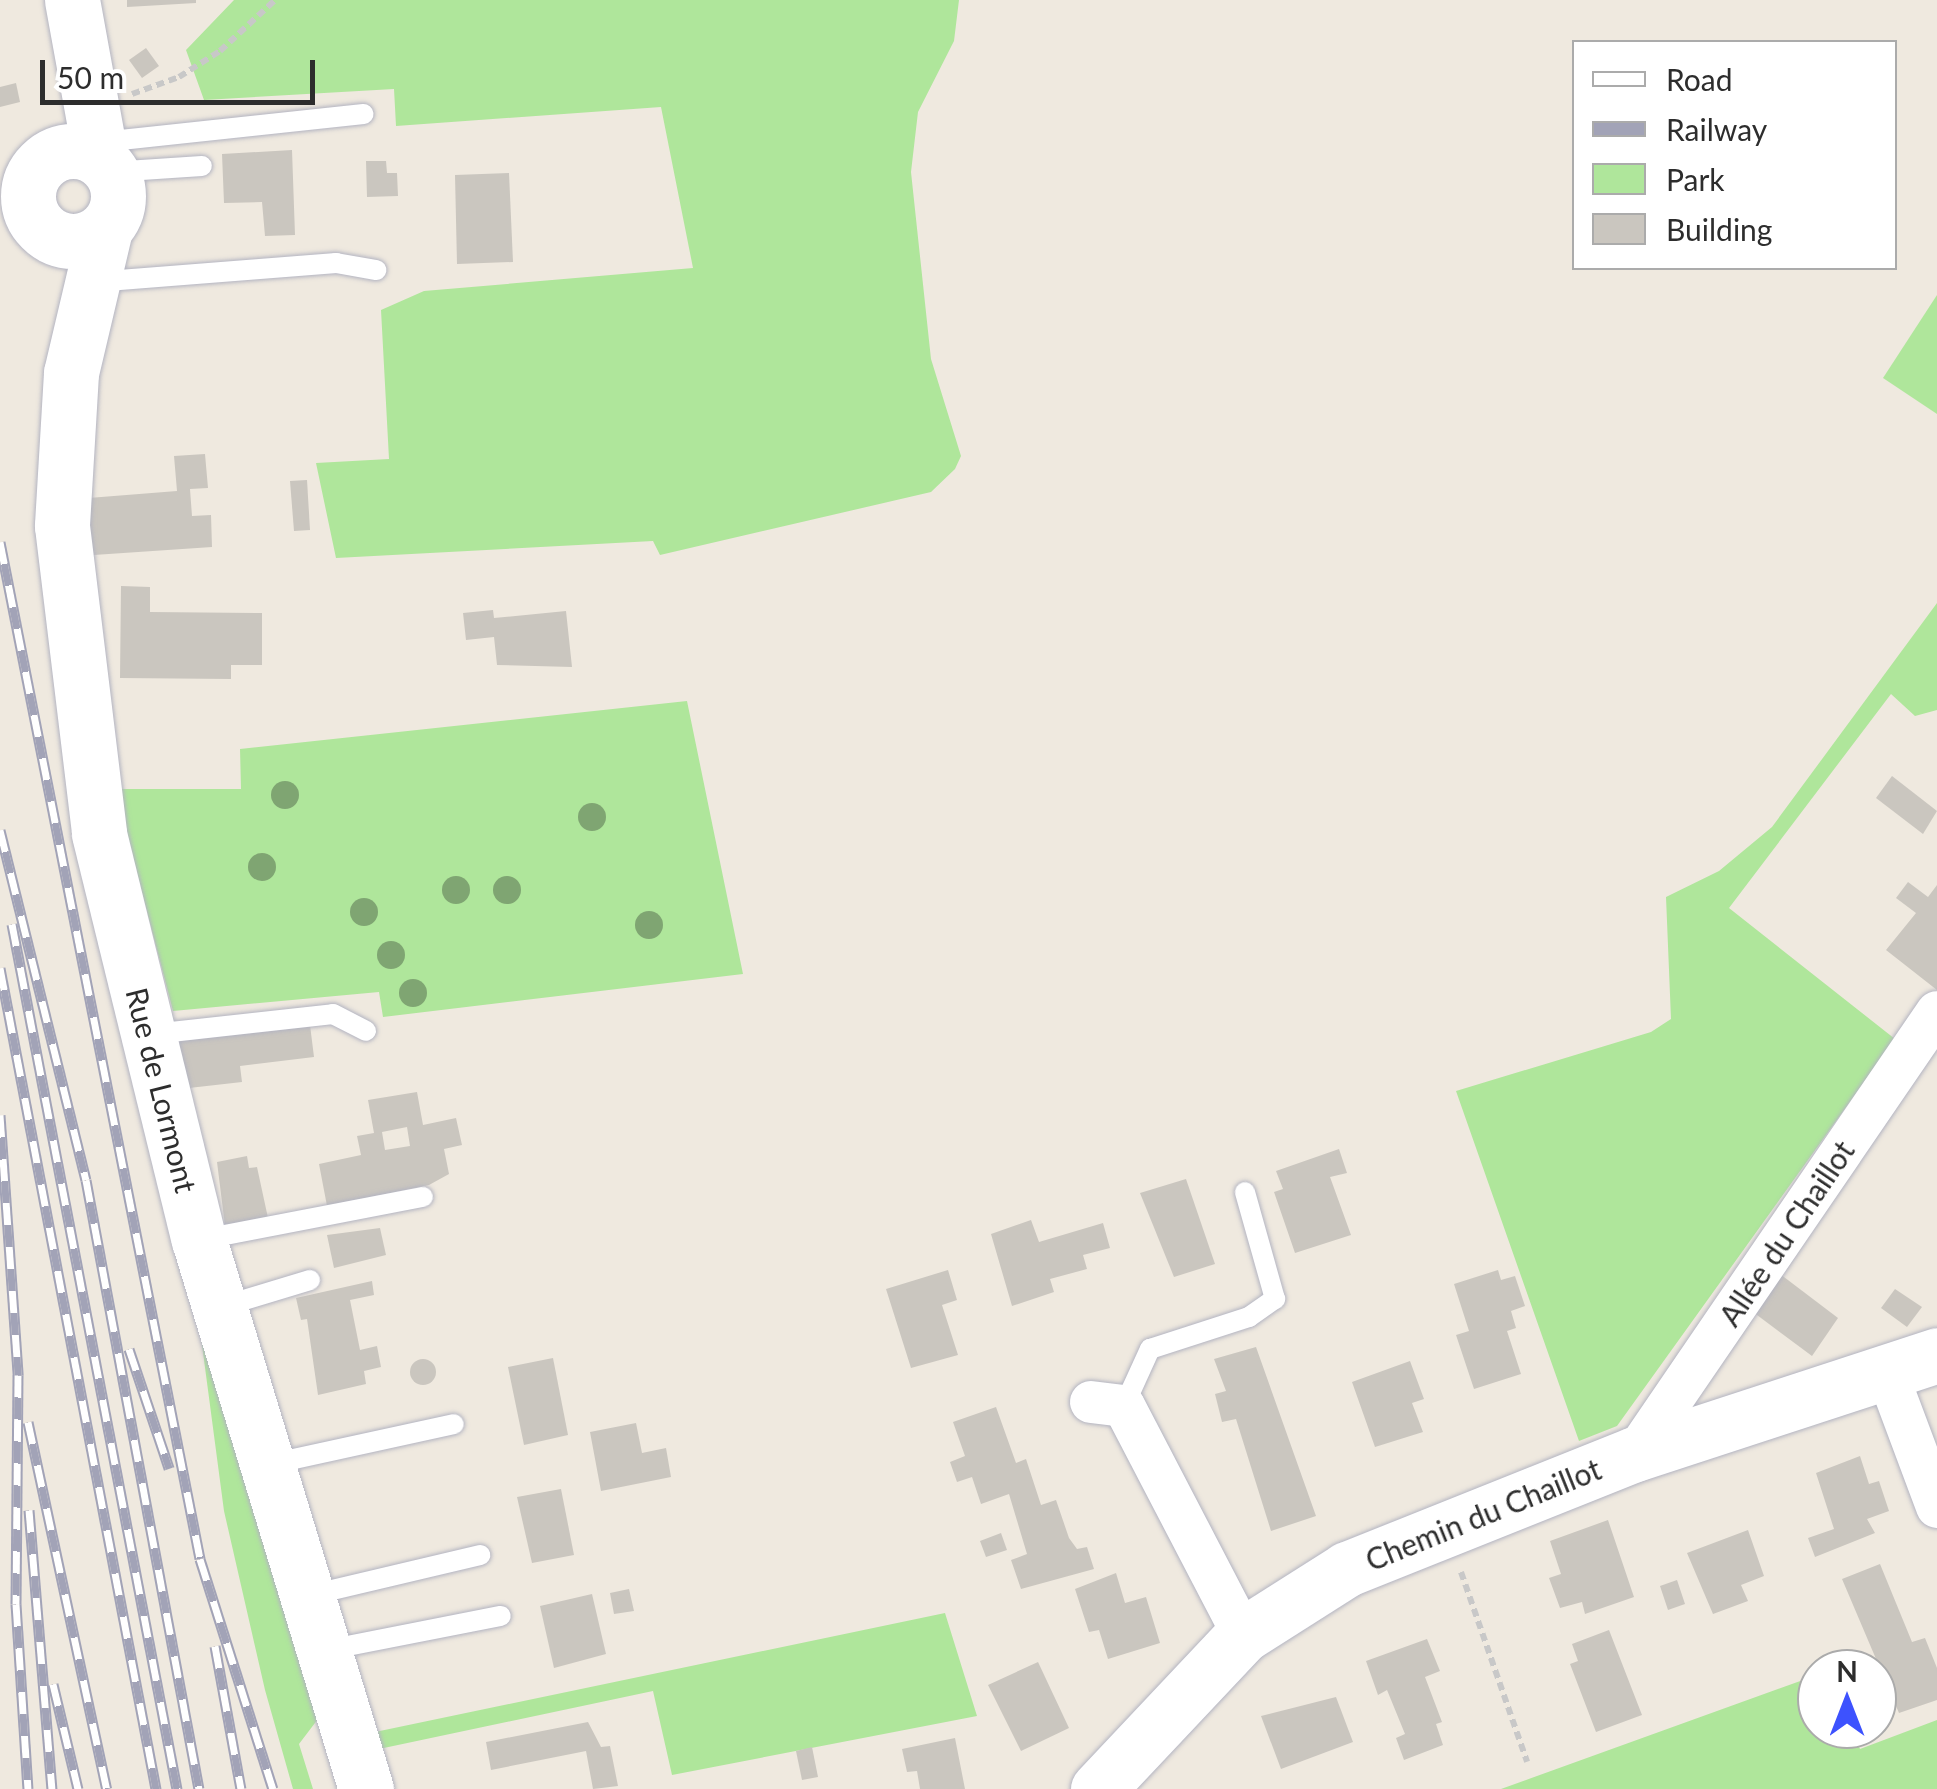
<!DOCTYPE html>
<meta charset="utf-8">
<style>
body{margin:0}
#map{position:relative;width:1937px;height:1789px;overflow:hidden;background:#efe9df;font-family:Lato,sans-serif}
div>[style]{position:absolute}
.green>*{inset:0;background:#afe69b}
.building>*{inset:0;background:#cac6bf}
.round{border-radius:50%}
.path>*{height:6px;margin-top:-3px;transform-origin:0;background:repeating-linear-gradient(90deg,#c8c8c8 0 8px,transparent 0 13px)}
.roads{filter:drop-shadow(0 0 2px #b3b4c1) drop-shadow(0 0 2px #b3b4c1)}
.lane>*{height:20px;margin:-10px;padding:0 10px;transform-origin:10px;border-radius:10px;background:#fff}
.street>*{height:42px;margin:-21px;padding:0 21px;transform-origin:21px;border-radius:21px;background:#fff}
.secondary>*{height:55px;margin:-27.5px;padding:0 27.5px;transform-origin:27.5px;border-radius:27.5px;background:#fff}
.secondary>.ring{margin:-27.5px;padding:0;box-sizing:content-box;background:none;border:55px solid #fff;border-radius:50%}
.rail>*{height:11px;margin-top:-5.5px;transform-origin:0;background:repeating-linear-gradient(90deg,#fff 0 22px,#a2a3b7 0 44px);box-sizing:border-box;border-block:2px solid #a2a3b7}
.trees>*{width:28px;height:28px;margin:-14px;border-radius:50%;background:#7fa572}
span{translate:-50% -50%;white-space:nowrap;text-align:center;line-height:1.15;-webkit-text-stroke:10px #fff;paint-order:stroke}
.street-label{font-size:30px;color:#2d2d2d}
.legend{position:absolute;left:1572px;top:40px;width:325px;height:230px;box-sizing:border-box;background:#fff;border:2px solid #ababab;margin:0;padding:12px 18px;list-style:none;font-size:30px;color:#2d2d2d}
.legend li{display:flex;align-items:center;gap:20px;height:50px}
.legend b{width:50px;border:2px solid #ababab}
.north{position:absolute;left:1797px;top:1649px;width:100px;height:100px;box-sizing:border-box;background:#fff;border:2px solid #ababab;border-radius:50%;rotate:0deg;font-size:28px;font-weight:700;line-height:40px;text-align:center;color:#2d2d2d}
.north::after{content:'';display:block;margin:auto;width:35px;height:45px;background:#3d52fe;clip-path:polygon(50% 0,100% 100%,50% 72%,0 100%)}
.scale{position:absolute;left:40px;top:60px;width:275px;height:45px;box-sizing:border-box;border:5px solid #2d2d2d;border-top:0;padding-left:12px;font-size:30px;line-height:35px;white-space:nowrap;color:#2d2d2d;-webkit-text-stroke:8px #fff;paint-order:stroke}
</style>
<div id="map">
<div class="green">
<div style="clip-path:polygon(234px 0,959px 0,954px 41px,918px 112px,911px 172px,931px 359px,961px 456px,955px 469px,931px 492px,660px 555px,653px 541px,336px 558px,316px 463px,389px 459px,381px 310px,424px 291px,693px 268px,661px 107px,396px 126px,394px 89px,204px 100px,186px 50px)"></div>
<div style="clip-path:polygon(1937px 295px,1937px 414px,1883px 378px)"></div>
<div style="clip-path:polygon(1937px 603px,1937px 710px,1915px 716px,1891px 694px,1729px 908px,1895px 1039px,1617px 1426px,1579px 1441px,1456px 1091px,1651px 1032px,1671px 1019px,1666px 897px,1719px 871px,1772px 827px)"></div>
<div style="clip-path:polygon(687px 701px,743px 974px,383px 1017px,379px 992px,173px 1011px,115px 789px,241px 789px,240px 749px)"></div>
<div style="clip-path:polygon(197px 1307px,318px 1719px,299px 1744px,313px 1789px,293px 1789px,265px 1690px,224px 1511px)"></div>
<div style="clip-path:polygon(945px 1613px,977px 1716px,672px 1775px,653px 1691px,379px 1749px,375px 1732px)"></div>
<div style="clip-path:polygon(1817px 1675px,1817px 1729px,1851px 1729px,1860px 1749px,1937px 1720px,1937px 1789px,1501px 1789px)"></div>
</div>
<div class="building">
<div style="clip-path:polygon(127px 0,196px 0,196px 3px,127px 7px)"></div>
<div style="clip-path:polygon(146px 48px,159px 66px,142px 78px,129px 60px)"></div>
<div style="clip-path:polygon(16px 83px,20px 102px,0 107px,0 87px)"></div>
<div style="clip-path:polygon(292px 150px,295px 235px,265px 236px,262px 202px,224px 203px,222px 154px)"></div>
<div style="clip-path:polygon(366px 161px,386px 161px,387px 173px,397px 173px,398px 196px,367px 197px)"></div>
<div style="clip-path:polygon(509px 173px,513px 262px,457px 264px,455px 175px)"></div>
<div style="clip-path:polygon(205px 454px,208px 488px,190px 489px,192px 516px,211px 515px,212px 547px,79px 556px,76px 499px,177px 491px,174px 456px)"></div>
<div style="clip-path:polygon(307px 480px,310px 530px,294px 531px,290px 481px)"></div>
<div style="clip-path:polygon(121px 586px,150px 587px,150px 612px,262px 613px,262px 665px,231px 665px,231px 679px,120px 678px)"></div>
<div style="clip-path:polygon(493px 610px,494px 618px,566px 611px,572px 667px,497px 665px,494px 637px,466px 640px,463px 613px)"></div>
<div style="clip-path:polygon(1892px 776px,1937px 811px,1923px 834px,1876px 798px)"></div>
<div style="clip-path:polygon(1908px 882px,1928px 897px,1937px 885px,1937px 990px,1886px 950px,1916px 913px,1896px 898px)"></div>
<div style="clip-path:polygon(310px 1025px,314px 1057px,240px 1066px,242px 1082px,189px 1088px,177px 1041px)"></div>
<div style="clip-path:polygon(evenodd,417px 1092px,423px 1125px,456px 1118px,462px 1145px,444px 1149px,449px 1174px,429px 1185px,327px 1206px,319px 1164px,361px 1155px,357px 1136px,374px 1133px,368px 1100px,417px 1092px,407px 1127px,410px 1146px,385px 1150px,382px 1132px,407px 1127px)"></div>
<div style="clip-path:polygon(1339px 1149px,1347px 1173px,1330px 1177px,1351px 1235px,1295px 1253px,1274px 1192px,1283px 1189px,1276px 1171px)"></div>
<div style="clip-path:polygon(247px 1156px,249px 1168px,257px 1167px,268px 1218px,225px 1226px,217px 1162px)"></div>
<div style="clip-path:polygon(1186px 1179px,1215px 1264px,1174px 1277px,1140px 1193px)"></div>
<div style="clip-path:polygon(1031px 1220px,1039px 1242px,1103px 1223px,1110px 1248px,1083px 1255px,1087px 1269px,1050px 1279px,1054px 1292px,1012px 1306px,991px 1234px)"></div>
<div style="clip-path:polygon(380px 1228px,386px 1255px,334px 1268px,327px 1235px)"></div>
<div style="clip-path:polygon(948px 1270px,957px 1300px,942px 1305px,958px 1355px,911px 1368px,886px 1289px)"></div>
<div style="clip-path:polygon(1498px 1270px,1501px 1280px,1515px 1276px,1525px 1306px,1511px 1311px,1516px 1328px,1507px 1331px,1521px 1374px,1474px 1389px,1456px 1335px,1469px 1331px,1454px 1284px)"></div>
<div style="clip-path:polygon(1780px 1274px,1838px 1318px,1812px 1356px,1753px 1312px)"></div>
<div style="clip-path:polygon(372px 1281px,374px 1295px,350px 1300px,360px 1350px,377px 1346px,381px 1367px,364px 1371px,366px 1384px,318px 1395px,307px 1319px,301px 1320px,296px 1298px)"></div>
<div style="clip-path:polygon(1895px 1289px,1922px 1307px,1907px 1327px,1881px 1308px)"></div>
<div style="clip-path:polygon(1256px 1347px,1316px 1516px,1271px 1531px,1236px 1419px,1222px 1422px,1215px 1394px,1226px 1391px,1214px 1359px)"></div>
<div style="clip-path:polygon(553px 1358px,568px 1435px,524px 1445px,508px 1367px)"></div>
<div class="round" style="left:410px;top:1359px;width:26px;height:26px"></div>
<div style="clip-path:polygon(1410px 1361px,1424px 1399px,1412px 1403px,1423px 1432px,1375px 1447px,1352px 1382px)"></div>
<div style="clip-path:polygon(996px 1407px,1016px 1463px,1026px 1459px,1041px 1505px,1056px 1500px,1069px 1538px,1077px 1549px,1087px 1547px,1094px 1569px,1021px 1589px,1011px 1560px,1027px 1554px,1009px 1494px,981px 1504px,972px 1477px,957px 1482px,950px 1462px,965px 1456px,953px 1422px)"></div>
<div style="clip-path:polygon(636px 1423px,642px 1453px,666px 1448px,671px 1477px,601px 1491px,590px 1432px)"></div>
<div style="clip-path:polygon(1860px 1456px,1869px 1484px,1879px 1481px,1889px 1511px,1867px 1519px,1875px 1533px,1815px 1557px,1808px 1538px,1834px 1529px,1816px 1473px)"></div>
<div style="clip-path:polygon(561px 1489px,574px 1555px,532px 1563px,517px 1497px)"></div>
<div style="clip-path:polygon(1608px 1520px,1634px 1597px,1585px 1614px,1582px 1602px,1560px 1608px,1549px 1578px,1561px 1574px,1550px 1541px)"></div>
<div style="clip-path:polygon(1748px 1530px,1764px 1576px,1741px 1585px,1748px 1601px,1713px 1614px,1687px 1553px)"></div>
<div style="clip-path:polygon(1001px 1533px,1007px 1550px,986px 1557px,980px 1541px)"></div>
<div style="clip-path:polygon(1880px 1564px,1912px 1642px,1925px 1638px,1937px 1668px,1937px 1700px,1899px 1713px,1842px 1579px)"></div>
<div style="clip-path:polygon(1116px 1573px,1125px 1603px,1146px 1597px,1160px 1643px,1108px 1659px,1099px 1630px,1089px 1632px,1075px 1589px)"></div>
<div style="clip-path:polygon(1677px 1580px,1685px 1604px,1668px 1610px,1660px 1586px)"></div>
<div style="clip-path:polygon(629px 1589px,634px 1611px,614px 1614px,610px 1593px)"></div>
<div style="clip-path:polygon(592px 1594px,606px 1654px,554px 1668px,540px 1606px)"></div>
<div style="clip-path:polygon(1609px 1630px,1642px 1715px,1596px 1732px,1570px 1664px,1578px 1661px,1572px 1644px)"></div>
<div style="clip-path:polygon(1427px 1639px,1440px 1671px,1425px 1677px,1442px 1722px,1436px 1724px,1443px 1745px,1404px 1760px,1396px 1738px,1405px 1734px,1387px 1690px,1378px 1695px,1366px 1661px)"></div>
<div style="clip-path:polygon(1038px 1662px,1069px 1728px,1021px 1751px,988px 1685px)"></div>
<div style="clip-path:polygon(1336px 1697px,1353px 1742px,1281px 1769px,1261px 1716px)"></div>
<div style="clip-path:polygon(588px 1722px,601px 1747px,610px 1746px,618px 1786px,593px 1789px,586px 1751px,491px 1770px,486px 1742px)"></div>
<div style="clip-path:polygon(955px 1738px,965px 1789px,920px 1789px,917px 1771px,907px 1772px,902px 1749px)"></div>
<div style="clip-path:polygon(812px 1747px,818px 1777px,802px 1780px,796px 1751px)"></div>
</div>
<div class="path">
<div style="left:132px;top:94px;width:50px;rotate:-19.9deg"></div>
<div style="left:179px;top:77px;width:49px;rotate:-32.4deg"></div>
<div style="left:220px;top:51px;width:75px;rotate:-42.8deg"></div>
<div style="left:1461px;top:1572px;width:201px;rotate:70.8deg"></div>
</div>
<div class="roads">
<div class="lane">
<div style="left:102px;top:142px;width:263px;rotate:-6.1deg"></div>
<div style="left:111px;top:172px;width:91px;rotate:-3.8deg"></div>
<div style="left:94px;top:282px;width:243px;rotate:-4.5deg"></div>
<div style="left:336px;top:263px;width:41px;rotate:9.9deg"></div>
<div style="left:153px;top:1034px;width:181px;rotate:-6.3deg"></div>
<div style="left:333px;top:1014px;width:37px;rotate:27deg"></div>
<div style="left:199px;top:1240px;width:228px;rotate:-10.9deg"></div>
<div style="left:221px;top:1307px;width:93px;rotate:-16.9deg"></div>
<div style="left:1124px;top:1406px;width:63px;rotate:-65.5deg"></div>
<div style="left:1150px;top:1349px;width:104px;rotate:-17.9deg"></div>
<div style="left:1249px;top:1317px;width:32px;rotate:-35deg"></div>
<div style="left:1275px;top:1299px;width:111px;rotate:-105.7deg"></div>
<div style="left:271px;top:1464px;width:187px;rotate:-12.3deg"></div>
<div style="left:311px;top:1595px;width:174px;rotate:-13.3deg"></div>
<div style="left:327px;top:1650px;width:177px;rotate:-11.1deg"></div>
</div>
<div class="street">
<div style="left:1887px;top:1373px;width:143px;rotate:69.5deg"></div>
<div style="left:1091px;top:1402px;width:33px;rotate:7deg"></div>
<div style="left:1124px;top:1406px;width:258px;rotate:62.5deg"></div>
<div style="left:1635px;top:1454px;width:535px;rotate:-55.66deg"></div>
</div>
<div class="secondary">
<div style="left:72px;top:0;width:163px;rotate:79.7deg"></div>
<div class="ring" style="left:28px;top:151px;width:35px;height:35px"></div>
<div style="left:105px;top:229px;width:148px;rotate:103.3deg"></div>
<div style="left:71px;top:373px;width:153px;rotate:93.4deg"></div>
<div style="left:62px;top:526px;width:310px;rotate:83.1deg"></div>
<div style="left:99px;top:834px;width:418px;rotate:76.2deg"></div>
<div style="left:199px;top:1240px;width:574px;rotate:73.08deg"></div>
<div style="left:1098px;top:1789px;width:212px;rotate:-46.7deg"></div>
<div style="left:1243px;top:1635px;width:123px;rotate:-32.4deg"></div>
<div style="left:1347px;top:1569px;width:310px;rotate:-21.8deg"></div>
<div style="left:1635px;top:1454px;width:318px;rotate:-18.1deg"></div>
</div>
</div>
<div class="rail">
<div style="left:0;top:542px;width:1036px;rotate:78.87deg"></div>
<div style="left:200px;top:1559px;width:241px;rotate:72.4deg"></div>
<div style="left:0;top:830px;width:360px;rotate:76.2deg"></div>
<div style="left:86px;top:1180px;width:619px;rotate:79.49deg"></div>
<div style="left:12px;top:924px;width:881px;rotate:79.2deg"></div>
<div style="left:0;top:968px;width:836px;rotate:79.24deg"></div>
<div style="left:0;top:1115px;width:261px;rotate:86deg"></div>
<div style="left:18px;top:1375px;width:229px;rotate:90.5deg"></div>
<div style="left:16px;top:1604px;width:185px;rotate:86.3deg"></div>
<div style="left:129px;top:1349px;width:126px;rotate:71.4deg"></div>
<div style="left:28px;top:1422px;width:375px;rotate:77.9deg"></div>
<div style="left:29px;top:1510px;width:280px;rotate:85.3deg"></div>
<div style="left:215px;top:1646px;width:145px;rotate:79.7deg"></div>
<div style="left:53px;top:1684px;width:108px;rotate:76.6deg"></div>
</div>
<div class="trees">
<div style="left:285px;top:795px"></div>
<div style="left:592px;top:817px"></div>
<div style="left:262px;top:867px"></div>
<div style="left:456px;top:890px"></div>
<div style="left:507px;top:890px"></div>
<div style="left:364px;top:912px"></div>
<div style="left:649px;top:925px"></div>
<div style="left:391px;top:955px"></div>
<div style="left:413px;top:993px"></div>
</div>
<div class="street-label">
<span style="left:162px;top:1090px;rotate:76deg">Rue de Lormont</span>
<span style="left:1786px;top:1233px;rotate:-56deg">Allée du Chaillot</span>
<span style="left:1483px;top:1514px;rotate:-22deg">Chemin du Chaillot</span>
</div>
<ul class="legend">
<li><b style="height:12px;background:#fff"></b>Road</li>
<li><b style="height:12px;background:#a2a3b7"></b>Railway</li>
<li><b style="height:28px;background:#afe69b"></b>Park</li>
<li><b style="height:28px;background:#cac6bf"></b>Building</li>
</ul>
<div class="north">N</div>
<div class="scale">50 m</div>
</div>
